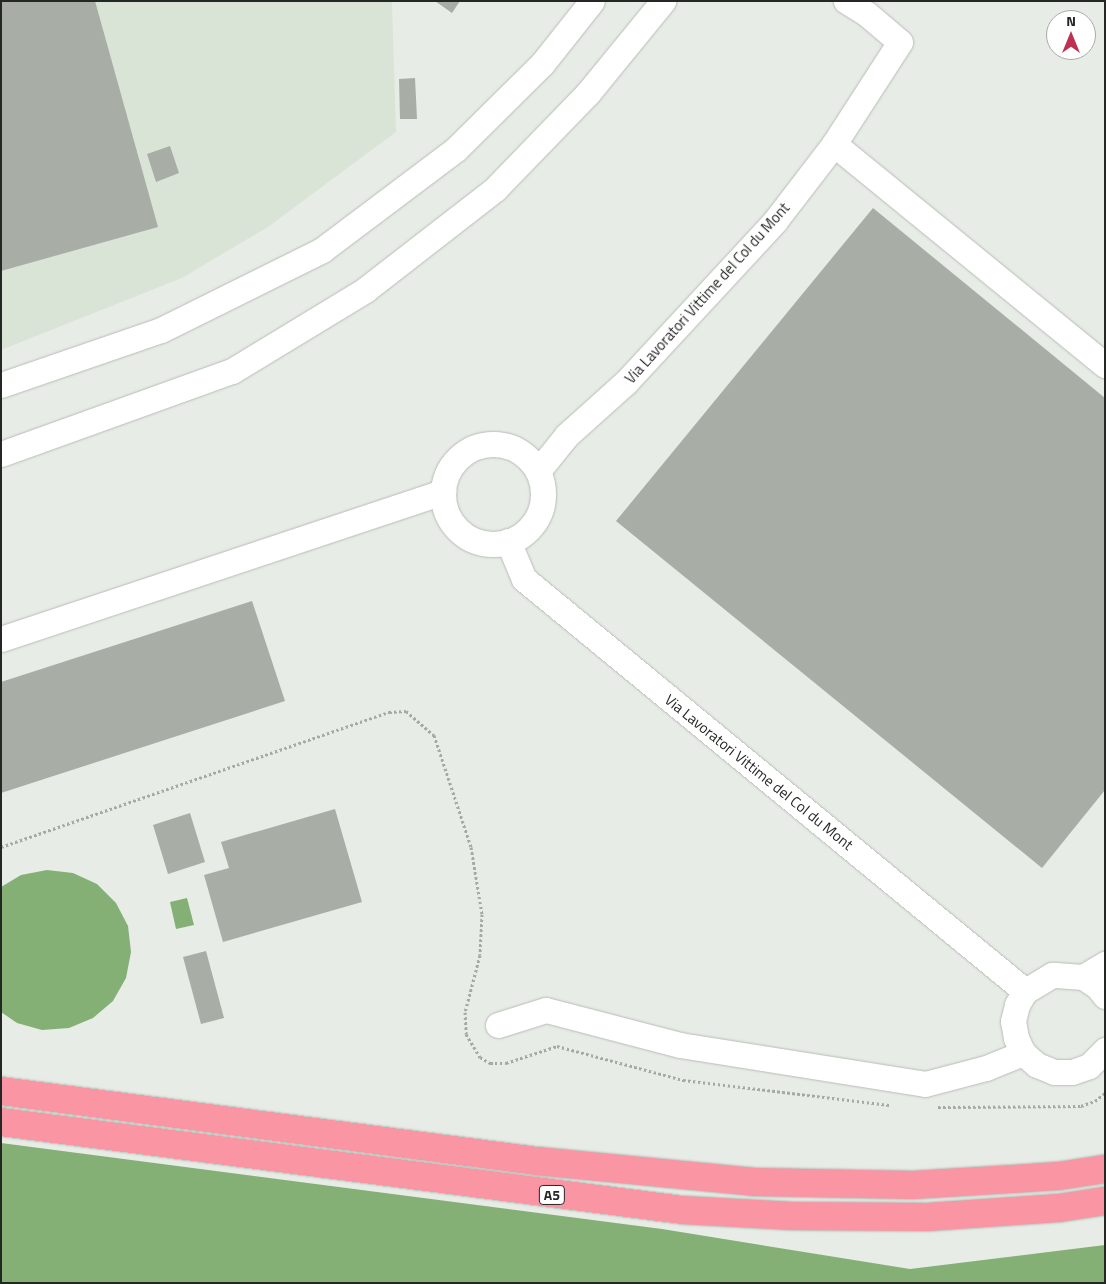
<!DOCTYPE html>
<style>
body{margin:0}
#map{position:relative;width:1106px;height:1284px;overflow:hidden;background:#e7ede6;font-family:"Titillium Web",sans-serif}
div>[style]{position:absolute}
.built>*{inset:0;background:#d9e4d6}
.water>*{inset:0;background:#84b076}
.building>*{inset:0;background:#a8ada6}
.path>*{height:3px;margin-top:-1.5px;transform-origin:0;background:repeating-linear-gradient(90deg,#a5aaa4 0 2.5px,transparent 0 5px)}
.roads{filter:drop-shadow(0 0 1px #b7bcb6) drop-shadow(0 0 1px #b7bcb6)}
.minor>*{height:25px;margin:-12.5px;padding:0 12.5px;transform-origin:12.5px;border-radius:12.5px;background:#fff}
.minor>.ring{margin:-12.5px;padding:0;box-sizing:content-box;background:none;border:25px solid #fff;border-radius:50%}
.highway>*{height:28px;margin:-14px;padding:0 14px;transform-origin:14px;border-radius:14px;background:#fa95a3}
span{translate:-50% -50%;white-space:nowrap;text-align:center;line-height:1.15;-webkit-text-stroke:4.5px #fff;paint-order:stroke}
.shield-label span{padding:1px 4px;background:#fff;border:1px solid;border-radius:4px;-webkit-text-stroke-width:0}
.shield-label{font-size:14px;color:#252724;font-weight:700}
.street-label{font-size:15px;color:#252724}
.frame{position:absolute;inset:0;border:2px solid #252724;pointer-events:none}
.north{position:absolute;left:1046px;top:10px;width:50px;height:50px;box-sizing:border-box;background:#fff;border:1px solid #a8a9a7;border-radius:50%;rotate:0deg;font-size:14px;font-weight:700;line-height:20px;text-align:center;color:#252724}
.north::after{content:'';display:block;margin:auto;width:18px;height:22px;background:#c03053;clip-path:polygon(50% 0,100% 100%,50% 72%,0 100%)}
</style>
<div id="map">
<div class="built">
<div style="clip-path:polygon(1px 1px,392px 1px,396px 132px,268px 227px,182px 278px,1px 350px)"></div>
</div>
<div class="water">
<div style="clip-path:polygon(47px 870px,73px 873px,97px 884px,116px 903px,128px 926px,131px 952px,126px 978px,113px 1001px,93px 1018px,69px 1028px,42px 1030px,17px 1023px,1px 1012px,1px 887px,21px 875px)"></div>
<div style="clip-path:polygon(187px 898px,194px 925px,176px 929px,170px 902px)"></div>
<div style="clip-path:polygon(1px 1143px,662px 1229px,910px 1269px,1105px 1245px,1105px 1283px,1px 1283px)"></div>
</div>
<div class="building">
<div style="clip-path:polygon(1px 1px,95px 1px,158px 227px,1px 271px)"></div>
<div style="clip-path:polygon(435px 1px,460px 1px,452px 13px)"></div>
<div style="clip-path:polygon(415px 78px,417px 119px,400px 119px,399px 79px)"></div>
<div style="clip-path:polygon(170px 146px,179px 173px,156px 182px,147px 154px)"></div>
<div style="clip-path:polygon(873px 208px,1105px 398px,1105px 790px,1042px 868px,616px 521px)"></div>
<div style="clip-path:polygon(252px 601px,285px 701px,1px 793px,1px 682px)"></div>
<div style="clip-path:polygon(335px 809px,362px 902px,223px 942px,204px 875px,229px 868px,221px 842px)"></div>
<div style="clip-path:polygon(190px 813px,205px 862px,168px 874px,153px 825px)"></div>
<div style="clip-path:polygon(206px 951px,224px 1018px,201px 1024px,183px 957px)"></div>
</div>
<div class="path">
<div style="left:1px;top:847px;width:411px;rotate:-19.2deg"></div>
<div style="left:389px;top:712px;width:17px;rotate:-3deg"></div>
<div style="left:406px;top:711px;width:37px;rotate:41deg"></div>
<div style="left:434px;top:735px;width:118px;rotate:71.7deg"></div>
<div style="left:471px;top:847px;width:68px;rotate:80.7deg"></div>
<div style="left:482px;top:914px;width:41px;rotate:92.8deg"></div>
<div style="left:480px;top:955px;width:59px;rotate:104.7deg"></div>
<div style="left:465px;top:1012px;width:22px;rotate:87deg"></div>
<div style="left:466px;top:1034px;width:27px;rotate:59deg"></div>
<div style="left:480px;top:1057px;width:12px;rotate:31deg"></div>
<div style="left:490px;top:1063px;width:16px"></div>
<div style="left:506px;top:1063px;width:54px;rotate:-18.4deg"></div>
<div style="left:557px;top:1046px;width:131px;rotate:15.1deg"></div>
<div style="left:683px;top:1080px;width:208px;rotate:6.9deg"></div>
<div style="left:938px;top:1107px;width:143px;rotate:-0.4deg"></div>
<div style="left:1081px;top:1106px;width:15px;rotate:-20deg"></div>
<div style="left:1095px;top:1101px;width:13px;rotate:-39deg"></div>
</div>
<div class="roads">
<div class="minor">
<div style="left:834px;top:144px;width:121px;rotate:-57.1deg"></div>
<div style="left:900px;top:42px;width:43px;rotate:-139.7deg"></div>
<div style="left:867px;top:14px;width:25px;rotate:-148deg"></div>
<div style="left:1px;top:385px;width:169px;rotate:-19deg"></div>
<div style="left:161px;top:330px;width:180px;rotate:-26.4deg"></div>
<div style="left:322px;top:250px;width:168px;rotate:-37deg"></div>
<div style="left:456px;top:149px;width:121px;rotate:-44.7deg"></div>
<div style="left:542px;top:64px;width:80px;rotate:-51.6deg"></div>
<div class="ring" style="left:443px;top:444px;width:75px;height:75px"></div>
<div style="left:1px;top:454px;width:245px;rotate:-19.8deg"></div>
<div style="left:232px;top:371px;width:156px;rotate:-31.3deg"></div>
<div style="left:365px;top:290px;width:165px;rotate:-37.8deg"></div>
<div style="left:495px;top:189px;width:134px;rotate:-45.9deg"></div>
<div style="left:588px;top:93px;width:119px;rotate:-50.8deg"></div>
<div style="left:538px;top:471px;width:46px;rotate:-51.1deg"></div>
<div style="left:567px;top:435px;width:79px;rotate:-41.9deg"></div>
<div style="left:626px;top:382px;width:219px;rotate:-47.2deg"></div>
<div style="left:775px;top:221px;width:97px;rotate:-52.5deg"></div>
<div style="left:834px;top:144px;width:350px;rotate:39.2deg"></div>
<div style="left:508px;top:541px;width:41px;rotate:67.2deg"></div>
<div style="left:524px;top:579px;width:649px;rotate:39.43deg"></div>
<div style="left:1px;top:639px;width:466px;rotate:-18.4deg"></div>
<div style="left:1083px;top:977px;width:26px;rotate:-31deg"></div>
<div style="left:1105px;top:996px;width:11px;rotate:-128deg"></div>
<div style="left:1098px;top:987px;width:18px;rotate:-146deg"></div>
<div style="left:1083px;top:977px;width:31px;rotate:-176deg"></div>
<div style="left:1052px;top:975px;width:31px;rotate:149deg"></div>
<div style="left:1025px;top:991px;width:16px;rotate:120deg"></div>
<div style="left:1017px;top:1005px;width:16px;rotate:104deg"></div>
<div style="left:1013px;top:1021px;width:17px;rotate:80deg"></div>
<div style="left:1016px;top:1038px;width:17px;rotate:65deg"></div>
<div style="left:1023px;top:1053px;width:18px;rotate:41deg"></div>
<div style="left:1037px;top:1065px;width:18px;rotate:22deg"></div>
<div style="left:1054px;top:1072px;width:18px"></div>
<div style="left:1072px;top:1072px;width:18px;rotate:-19deg"></div>
<div style="left:1089px;top:1066px;width:23px;rotate:-45deg"></div>
<div style="left:498px;top:1025px;width:50px;rotate:-17.4deg"></div>
<div style="left:546px;top:1010px;width:138px;rotate:14.6deg"></div>
<div style="left:680px;top:1045px;width:248px;rotate:9deg"></div>
<div style="left:925px;top:1084px;width:63px;rotate:-14.7deg"></div>
<div style="left:986px;top:1068px;width:40px;rotate:-22deg"></div>
</div>
<div class="highway">
<div style="left:1px;top:1091px;width:541px;rotate:7.44deg"></div>
<div style="left:537px;top:1161px;width:218px;rotate:5.5deg"></div>
<div style="left:754px;top:1182px;width:159px;rotate:1.1deg"></div>
<div style="left:913px;top:1185px;width:146px;rotate:-3.5deg"></div>
<div style="left:1059px;top:1176px;width:47px;rotate:-8.7deg"></div>
<div style="left:1px;top:1122px;width:687px;rotate:7.36deg"></div>
<div style="left:682px;top:1210px;width:111px;rotate:3.1deg"></div>
<div style="left:793px;top:1216px;width:134px;rotate:0.4deg"></div>
<div style="left:927px;top:1217px;width:132px;rotate:-3.9deg"></div>
<div style="left:1059px;top:1208px;width:47px;rotate:-8.7deg"></div>
</div>
</div>
<div class="shield-label">
<span style="left:552px;top:1195px">A5</span>
</div>
<div class="street-label">
<span style="left:707px;top:293px;rotate:-48deg">Via Lavoratori Vittime del Col du Mont</span>
<span style="left:759px;top:772px;rotate:39deg">Via Lavoratori Vittime del Col du Mont</span>
</div>
<div class="frame"></div>
<div class="north">N</div>
</div>
